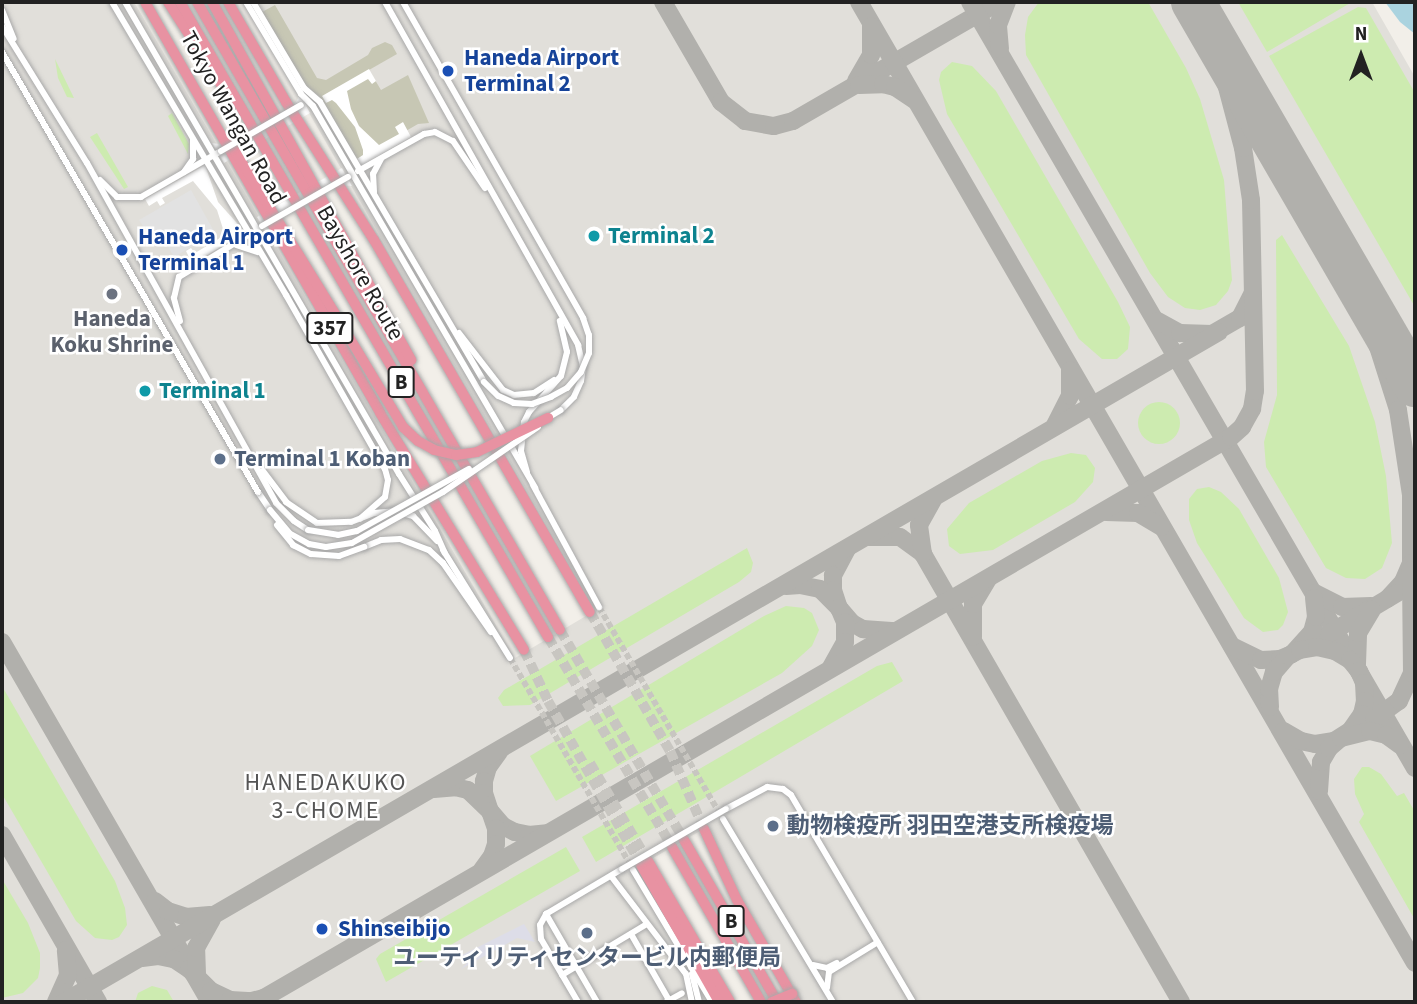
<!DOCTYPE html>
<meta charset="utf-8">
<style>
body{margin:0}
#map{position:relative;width:1417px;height:1004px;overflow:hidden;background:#f2efe9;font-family:"Source Sans 3","Noto Sans JP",sans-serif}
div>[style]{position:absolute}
.airport>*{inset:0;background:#e1dfda}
.construction>*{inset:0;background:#c7c7b4}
.grass>*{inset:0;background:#cdebb0}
.round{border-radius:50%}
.parking>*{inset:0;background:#e2e2e2}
.plaza>*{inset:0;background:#dddde8}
.water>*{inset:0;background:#aad3df}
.pier>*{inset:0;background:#fff}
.taxiway>*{height:18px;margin:-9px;padding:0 9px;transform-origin:9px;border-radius:9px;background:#b1b0ac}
.runway>*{height:44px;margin:-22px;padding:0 22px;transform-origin:22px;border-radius:22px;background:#b1b0ac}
.minor-tunnel>*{height:6px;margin-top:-3px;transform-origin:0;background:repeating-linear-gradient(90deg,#c8c6c1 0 6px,transparent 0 9px)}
.highway-tunnel>*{height:10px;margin-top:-5px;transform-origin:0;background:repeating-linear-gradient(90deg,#c8c6c1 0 10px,transparent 0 15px)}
.roads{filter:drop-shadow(0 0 2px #a9a9a9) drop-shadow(0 0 2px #a9a9a9)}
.minor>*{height:6px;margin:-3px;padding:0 3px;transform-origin:3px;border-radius:3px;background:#fff}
.highway>*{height:10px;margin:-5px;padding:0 5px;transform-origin:5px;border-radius:5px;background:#e892a2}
.bridges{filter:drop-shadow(0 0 2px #a9a9a9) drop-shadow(0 0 2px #a9a9a9)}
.minor-bridge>*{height:6px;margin:-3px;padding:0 3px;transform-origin:3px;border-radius:3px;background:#fff}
.highway-bridge>*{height:10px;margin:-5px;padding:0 5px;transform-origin:5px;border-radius:5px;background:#e892a2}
.dots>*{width:19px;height:19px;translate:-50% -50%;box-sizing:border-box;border:4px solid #fff;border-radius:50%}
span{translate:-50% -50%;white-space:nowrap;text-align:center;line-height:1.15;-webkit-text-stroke:5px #fff;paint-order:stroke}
.shield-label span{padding:2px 5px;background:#fff;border:2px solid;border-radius:5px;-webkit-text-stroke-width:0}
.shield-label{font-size:21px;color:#222;font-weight:700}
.transit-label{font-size:23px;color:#164399;font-weight:700}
.left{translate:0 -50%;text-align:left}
.street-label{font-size:23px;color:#222}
.culture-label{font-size:23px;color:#0d838f;font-weight:700}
.worship-label{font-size:23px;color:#5b616d;font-weight:700}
.service-label{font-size:23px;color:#4e5e75;font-weight:700}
.neighbourhood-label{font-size:24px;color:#555;letter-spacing:2px}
.frame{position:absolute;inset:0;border:4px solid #222;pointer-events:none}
.north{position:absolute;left:1326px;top:21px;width:70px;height:70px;-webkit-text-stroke:5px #fff;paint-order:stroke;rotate:0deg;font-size:19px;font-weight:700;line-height:28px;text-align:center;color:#222}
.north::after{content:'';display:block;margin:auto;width:24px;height:32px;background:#222;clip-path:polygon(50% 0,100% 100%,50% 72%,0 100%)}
</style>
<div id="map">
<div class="airport">
<div style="clip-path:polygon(2px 2px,134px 2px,515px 658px,596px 610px,245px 2px,1372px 2px,1415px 77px,1415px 1002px,802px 1002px,732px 884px,707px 827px,636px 868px,715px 1002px,2px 1002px)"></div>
</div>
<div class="construction">
<div style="clip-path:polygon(275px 5px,317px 78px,326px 80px,368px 55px,372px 48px,385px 42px,392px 45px,397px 54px,369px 70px,381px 90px,408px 75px,429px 123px,418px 124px,357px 159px,322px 99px,304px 84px,262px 12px)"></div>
</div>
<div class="grass">
<div style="clip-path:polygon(1039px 2px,1148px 2px,1186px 68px,1200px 99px,1224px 180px,1232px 280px,1228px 291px,1216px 305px,1200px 310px,1185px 308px,1168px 297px,1150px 273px,1026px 55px,1025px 35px,1028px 17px)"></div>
<div style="clip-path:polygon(1238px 2px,1352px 2px,1267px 52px)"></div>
<div style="clip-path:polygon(1358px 7px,1366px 8px,1415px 93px,1415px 307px,1269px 56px)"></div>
<div style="clip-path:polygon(55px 59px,74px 98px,67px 97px,58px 78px)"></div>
<div style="clip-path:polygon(952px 62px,972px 66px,996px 91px,1118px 302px,1130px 327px,1128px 349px,1117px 359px,1102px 359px,1079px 339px,947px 114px,939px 80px,941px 72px)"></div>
<div style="clip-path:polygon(172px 113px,189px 144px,188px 154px,168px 116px)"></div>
<div style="clip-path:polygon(97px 133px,128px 187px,124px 189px,90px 137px)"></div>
<div style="clip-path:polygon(1282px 235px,1349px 346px,1375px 422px,1386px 476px,1392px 543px,1382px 568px,1365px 579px,1346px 578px,1326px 568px,1266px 467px,1264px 442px,1277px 395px,1276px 240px)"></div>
<div class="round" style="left:1138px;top:402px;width:42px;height:42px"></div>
<div style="clip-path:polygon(1071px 453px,1086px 455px,1095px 468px,1093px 482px,1075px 502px,993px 550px,960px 554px,949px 546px,947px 529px,969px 503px,1042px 461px)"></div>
<div style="clip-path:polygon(1209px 487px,1221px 492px,1239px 509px,1279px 578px,1288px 612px,1283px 625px,1278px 630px,1263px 632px,1244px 618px,1197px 543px,1189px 520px,1189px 499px,1197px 489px)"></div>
<div style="clip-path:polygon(747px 548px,753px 563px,751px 572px,739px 582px,530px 705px,503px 706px,498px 698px,504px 690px)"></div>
<div style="clip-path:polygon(786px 606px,804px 608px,812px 613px,819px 630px,812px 646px,782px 673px,556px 801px,530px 756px,764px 616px)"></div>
<div style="clip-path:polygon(892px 662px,903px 681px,596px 862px,582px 837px,877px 666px)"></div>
<div style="clip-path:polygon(2px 686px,115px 881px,125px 908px,127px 925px,119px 937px,112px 940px,95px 938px,76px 921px,2px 794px)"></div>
<div style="clip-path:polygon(1362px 767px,1369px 767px,1381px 774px,1397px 796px,1404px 793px,1415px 812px,1415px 920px,1359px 822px,1364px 814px,1355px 794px,1354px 779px)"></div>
<div style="clip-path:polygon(566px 847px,580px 871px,386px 982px,376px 959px,380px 954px)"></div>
<div style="clip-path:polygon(2px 879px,28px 923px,40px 953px,40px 968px,38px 978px,23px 993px,2px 998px)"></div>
<div style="clip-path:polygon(152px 986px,167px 990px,174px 1002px,135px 1002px,138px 993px)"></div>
</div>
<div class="parking">
<div style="clip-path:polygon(191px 190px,215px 233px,174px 257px,165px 241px,156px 246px,139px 220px)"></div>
</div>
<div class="plaza">
<div style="clip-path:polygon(524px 924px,535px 942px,517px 938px,461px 969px,467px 963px,462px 955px)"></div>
</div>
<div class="water">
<div style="clip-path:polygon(1385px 2px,1415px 2px,1415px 34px,1400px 22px)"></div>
</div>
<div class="pier">
<div style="clip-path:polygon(369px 69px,376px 81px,372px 84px,368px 79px,347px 91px,351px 109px,359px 126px,379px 145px,399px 134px,395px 127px,403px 122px,411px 137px,361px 166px,357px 159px,363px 155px,363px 150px,355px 127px,336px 103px,332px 100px,326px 103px,322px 96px)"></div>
<div style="clip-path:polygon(300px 94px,310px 113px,224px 163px,212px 143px,226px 145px,294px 106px)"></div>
<div style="clip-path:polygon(205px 165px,218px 202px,245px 232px,186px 268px,182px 261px,189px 257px,186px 251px,191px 248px,195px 253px,225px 235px,217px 210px,193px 181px,162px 198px,165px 203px,160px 206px,157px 201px,149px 206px,145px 199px)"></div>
<div style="clip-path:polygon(342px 168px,352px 186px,340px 185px,273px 223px,268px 236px,257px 217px)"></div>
</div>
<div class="taxiway">
<div style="left:663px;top:2px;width:116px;rotate:59.9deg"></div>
<div style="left:721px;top:102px;width:31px;rotate:38deg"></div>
<div style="left:745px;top:121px;width:29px;rotate:10deg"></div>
<div style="left:774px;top:126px;width:20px;rotate:-15deg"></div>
<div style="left:793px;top:121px;width:238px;rotate:-30deg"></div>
<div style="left:859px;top:2px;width:1110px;rotate:59.95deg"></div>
<div style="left:970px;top:2px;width:886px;rotate:59.85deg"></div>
<div style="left:1000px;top:49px;width:24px;rotate:-95deg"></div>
<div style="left:998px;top:25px;width:25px;rotate:-69deg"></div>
<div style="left:856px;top:81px;width:30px;rotate:-60deg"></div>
<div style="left:871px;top:55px;width:29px;rotate:-90deg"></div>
<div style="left:859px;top:85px;width:24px;rotate:-2deg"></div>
<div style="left:883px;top:84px;width:12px;rotate:14deg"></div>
<div style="left:895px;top:87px;width:23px;rotate:34deg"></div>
<div style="left:1360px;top:290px;width:126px;rotate:72.4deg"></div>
<div style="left:1398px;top:410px;width:86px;rotate:81.3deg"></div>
<div style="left:1411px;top:495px;width:68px;rotate:90deg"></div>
<div style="left:1411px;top:563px;width:21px;rotate:113deg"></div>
<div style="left:1403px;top:582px;width:23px;rotate:133deg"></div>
<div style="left:1158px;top:321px;width:25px;rotate:29deg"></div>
<div style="left:1180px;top:333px;width:32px;rotate:2deg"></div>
<div style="left:1212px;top:334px;width:32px;rotate:-30deg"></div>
<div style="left:1240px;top:318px;width:28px;rotate:-63deg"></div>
<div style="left:1055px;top:425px;width:33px;rotate:-63deg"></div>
<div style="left:1070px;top:396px;width:26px;rotate:-90deg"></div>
<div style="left:1106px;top:512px;width:32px;rotate:2deg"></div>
<div style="left:1138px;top:513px;width:27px;rotate:31deg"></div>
<div style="left:869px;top:537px;width:31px"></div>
<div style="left:900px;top:537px;width:29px;rotate:36deg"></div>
<div style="left:923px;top:554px;width:517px;rotate:60.06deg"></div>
<div style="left:847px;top:549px;width:30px;rotate:118deg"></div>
<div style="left:833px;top:575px;width:15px;rotate:90deg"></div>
<div style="left:833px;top:590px;width:19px;rotate:72deg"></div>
<div style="left:839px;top:608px;width:20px;rotate:49deg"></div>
<div style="left:852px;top:623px;width:13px;rotate:29deg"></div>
<div style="left:863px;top:629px;width:32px;rotate:4deg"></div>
<div style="left:923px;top:554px;width:29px;rotate:-98deg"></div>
<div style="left:919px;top:525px;width:29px;rotate:-61deg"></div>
<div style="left:786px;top:586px;width:14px;rotate:-4deg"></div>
<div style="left:800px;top:585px;width:20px;rotate:11deg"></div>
<div style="left:820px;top:589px;width:27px;rotate:45deg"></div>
<div style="left:839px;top:608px;width:15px;rotate:67deg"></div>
<div style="left:845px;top:622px;width:20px;rotate:90deg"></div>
<div style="left:845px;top:642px;width:29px;rotate:119deg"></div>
<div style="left:1315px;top:593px;width:30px;rotate:27deg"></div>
<div style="left:1342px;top:607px;width:29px;rotate:-2deg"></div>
<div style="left:1325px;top:636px;width:84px;rotate:-30.8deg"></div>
<div style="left:973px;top:637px;width:33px;rotate:-90deg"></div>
<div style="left:973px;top:604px;width:29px;rotate:-59deg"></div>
<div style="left:2px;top:642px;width:416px;rotate:60deg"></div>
<div style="left:1232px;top:646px;width:32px;rotate:26deg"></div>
<div style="left:1261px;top:660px;width:19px;rotate:-3deg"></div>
<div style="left:1280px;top:659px;width:13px;rotate:-23deg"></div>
<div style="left:1292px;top:654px;width:30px;rotate:-48deg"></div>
<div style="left:1312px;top:632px;width:16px;rotate:-75deg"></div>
<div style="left:1316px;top:617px;width:19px;rotate:-96deg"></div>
<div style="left:1357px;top:664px;width:31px;rotate:-88deg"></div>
<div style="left:1358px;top:633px;width:27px;rotate:-59deg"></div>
<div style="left:1270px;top:707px;width:18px;rotate:-93deg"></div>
<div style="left:1269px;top:689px;width:18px;rotate:-74deg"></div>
<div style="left:1274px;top:672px;width:21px;rotate:-49deg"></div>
<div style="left:1288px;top:656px;width:13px;rotate:-27deg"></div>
<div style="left:1300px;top:650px;width:17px;rotate:-10deg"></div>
<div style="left:1317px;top:647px;width:18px;rotate:13deg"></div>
<div style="left:1335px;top:651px;width:17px;rotate:31deg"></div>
<div style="left:1350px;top:660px;width:14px;rotate:51deg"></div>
<div style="left:1359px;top:671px;width:13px;rotate:67deg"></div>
<div style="left:1364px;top:683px;width:18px;rotate:87deg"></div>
<div style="left:1365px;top:701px;width:13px;rotate:103deg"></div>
<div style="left:1362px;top:714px;width:21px;rotate:125deg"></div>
<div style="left:1350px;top:731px;width:19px;rotate:148deg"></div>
<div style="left:1334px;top:741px;width:19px;rotate:171deg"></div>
<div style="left:1315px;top:744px;width:14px;rotate:-168deg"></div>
<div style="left:1301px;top:741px;width:20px;rotate:-150deg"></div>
<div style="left:1374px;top:719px;width:31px;rotate:-36deg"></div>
<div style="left:1399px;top:701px;width:31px;rotate:-65deg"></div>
<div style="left:1412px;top:673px;width:103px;rotate:-90.6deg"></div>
<div style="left:499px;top:752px;width:19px;rotate:126deg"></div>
<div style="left:488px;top:767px;width:15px;rotate:106deg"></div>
<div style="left:484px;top:781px;width:12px;rotate:90deg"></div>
<div style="left:484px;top:793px;width:19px;rotate:72deg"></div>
<div style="left:490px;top:811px;width:20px;rotate:49deg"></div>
<div style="left:503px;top:826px;width:13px;rotate:27deg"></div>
<div style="left:515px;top:832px;width:14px;rotate:12deg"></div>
<div style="left:529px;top:835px;width:18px;rotate:-6deg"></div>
<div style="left:434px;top:789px;width:21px;rotate:-5deg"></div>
<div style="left:455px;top:787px;width:13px;rotate:13deg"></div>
<div style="left:468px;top:790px;width:30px;rotate:44deg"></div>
<div style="left:490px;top:811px;width:18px;rotate:71deg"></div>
<div style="left:496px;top:828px;width:16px;rotate:90deg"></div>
<div style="left:496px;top:844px;width:13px;rotate:108deg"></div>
<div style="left:492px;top:856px;width:17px;rotate:126deg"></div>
<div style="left:1319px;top:791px;width:29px;rotate:-86deg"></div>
<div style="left:1321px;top:762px;width:16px;rotate:-60deg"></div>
<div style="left:1329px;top:748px;width:16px;rotate:-40deg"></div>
<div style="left:1341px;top:738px;width:30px;rotate:-14deg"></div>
<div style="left:1370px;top:731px;width:16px;rotate:14deg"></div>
<div style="left:1386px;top:735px;width:17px;rotate:36deg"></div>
<div style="left:2px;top:835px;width:193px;rotate:60.1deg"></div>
<div style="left:155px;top:901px;width:16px;rotate:38deg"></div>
<div style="left:168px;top:911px;width:19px;rotate:18deg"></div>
<div style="left:186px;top:917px;width:24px;rotate:-5deg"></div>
<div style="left:142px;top:958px;width:16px;rotate:-7deg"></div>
<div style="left:158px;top:956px;width:16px;rotate:11deg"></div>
<div style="left:174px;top:959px;width:18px;rotate:34deg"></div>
<div style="left:189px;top:969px;width:31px;rotate:45deg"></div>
<div style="left:211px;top:991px;width:21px;rotate:25deg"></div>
<div style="left:230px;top:1000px;width:22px;rotate:3deg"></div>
<div style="left:252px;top:1001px;width:16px;rotate:-15deg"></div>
<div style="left:197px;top:974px;width:26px;rotate:-92deg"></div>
<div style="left:196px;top:948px;width:33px;rotate:-61deg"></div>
<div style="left:56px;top:1002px;width:30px;rotate:-66deg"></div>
<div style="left:68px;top:975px;width:25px;rotate:-95deg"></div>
<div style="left:64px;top:1002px;width:1335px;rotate:-30.12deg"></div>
<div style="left:257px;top:1002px;width:1126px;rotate:-30.12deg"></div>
<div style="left:1231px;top:437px;width:15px;rotate:-42deg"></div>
<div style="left:1242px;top:427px;width:21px;rotate:-61deg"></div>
<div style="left:1252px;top:409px;width:18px;rotate:-81deg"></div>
<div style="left:1255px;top:391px;width:191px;rotate:-91.2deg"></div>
<div style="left:1251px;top:200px;width:53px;rotate:-98.7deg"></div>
<div style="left:1243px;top:148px;width:70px;rotate:-104.8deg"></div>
<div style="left:1225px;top:80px;width:84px;rotate:-112.3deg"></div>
</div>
<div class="runway">
<div style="left:1193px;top:2px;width:443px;rotate:59.9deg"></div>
</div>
<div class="minor-tunnel">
<div style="left:599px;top:607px;width:246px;rotate:59.7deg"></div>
<div style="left:510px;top:658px;width:243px;rotate:59.8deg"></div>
</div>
<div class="highway-tunnel">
<div style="left:590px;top:612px;width:160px;rotate:60.1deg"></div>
<div style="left:670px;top:751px;width:85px;rotate:66.4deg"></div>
<div style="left:560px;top:630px;width:244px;rotate:59.4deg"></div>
<div style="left:548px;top:637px;width:244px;rotate:59.4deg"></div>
<div style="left:524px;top:650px;width:56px;rotate:64.8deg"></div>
<div style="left:548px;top:701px;width:189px;rotate:60.4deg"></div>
<div style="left:590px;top:763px;width:114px;rotate:59.4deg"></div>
</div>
<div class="roads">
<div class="minor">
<div style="left:112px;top:2px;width:341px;rotate:59.3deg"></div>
<div style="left:286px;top:295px;width:200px;rotate:60.4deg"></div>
<div style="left:385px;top:469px;width:11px;rotate:75deg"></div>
<div style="left:388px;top:480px;width:17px;rotate:100deg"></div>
<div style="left:385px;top:497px;width:33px;rotate:139deg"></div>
<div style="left:125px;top:2px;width:546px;rotate:59.86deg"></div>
<div style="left:399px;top:474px;width:67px;rotate:57.7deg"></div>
<div style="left:435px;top:531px;width:24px;rotate:66deg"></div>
<div style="left:246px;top:2px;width:107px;rotate:59.1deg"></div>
<div style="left:301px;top:94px;width:17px;rotate:45deg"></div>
<div style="left:313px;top:106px;width:442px;rotate:59.8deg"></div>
<div style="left:253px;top:2px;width:100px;rotate:59.3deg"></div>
<div style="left:304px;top:88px;width:21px;rotate:41deg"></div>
<div style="left:320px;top:102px;width:324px;rotate:59.6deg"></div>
<div style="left:385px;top:2px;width:394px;rotate:60.6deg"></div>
<div style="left:578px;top:345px;width:23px;rotate:77deg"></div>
<div style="left:583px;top:367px;width:14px;rotate:98deg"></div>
<div style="left:581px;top:381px;width:17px;rotate:114deg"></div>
<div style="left:574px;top:397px;width:18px;rotate:135deg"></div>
<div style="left:2px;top:10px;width:31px;rotate:68deg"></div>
<div style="left:2px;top:26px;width:161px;rotate:58.2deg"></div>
<div style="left:87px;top:163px;width:389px;rotate:60.9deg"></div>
<div style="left:276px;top:503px;width:25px;rotate:45deg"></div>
<div style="left:294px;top:521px;width:17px;rotate:33deg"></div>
<div style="left:358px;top:171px;width:76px;rotate:-29.3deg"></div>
<div style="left:424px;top:134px;width:11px;rotate:-10deg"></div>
<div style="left:435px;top:132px;width:20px;rotate:27deg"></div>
<div style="left:453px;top:141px;width:57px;rotate:55.8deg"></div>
<div style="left:184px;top:172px;width:16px;rotate:-55deg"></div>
<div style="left:193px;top:159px;width:19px;rotate:-90deg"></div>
<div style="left:100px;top:180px;width:24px;rotate:45deg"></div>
<div style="left:117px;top:197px;width:24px"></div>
<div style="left:141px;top:197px;width:92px;rotate:-29.9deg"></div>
<div style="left:374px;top:192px;width:18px;rotate:-93deg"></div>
<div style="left:373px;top:174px;width:17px;rotate:-62deg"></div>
<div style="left:236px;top:245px;width:23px;rotate:18deg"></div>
<div style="left:180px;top:321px;width:24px;rotate:-105deg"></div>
<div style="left:174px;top:298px;width:22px;rotate:-77deg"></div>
<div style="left:179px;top:277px;width:83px;rotate:-31.2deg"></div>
<div style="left:459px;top:333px;width:72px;rotate:52.3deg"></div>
<div style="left:503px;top:390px;width:12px;rotate:24deg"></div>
<div style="left:514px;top:395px;width:20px;rotate:-6deg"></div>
<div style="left:534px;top:393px;width:24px;rotate:-33deg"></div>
<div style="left:263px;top:471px;width:39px;rotate:53deg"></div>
<div style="left:286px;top:502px;width:37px;rotate:34deg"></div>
<div style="left:317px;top:523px;width:34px;rotate:-2deg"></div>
<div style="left:351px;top:522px;width:25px;rotate:-21deg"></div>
<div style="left:374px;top:513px;width:21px;rotate:-5deg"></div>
<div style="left:395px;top:511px;width:19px;rotate:16deg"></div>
<div style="left:413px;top:516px;width:35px;rotate:46deg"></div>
<div style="left:527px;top:472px;width:22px;rotate:-106deg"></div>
<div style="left:521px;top:451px;width:29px;rotate:-84deg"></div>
<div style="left:524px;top:422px;width:11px;rotate:-63deg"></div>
<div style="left:529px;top:412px;width:48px;rotate:-48.4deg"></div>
<div style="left:561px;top:376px;width:25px;rotate:-76deg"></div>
<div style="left:567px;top:352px;width:32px;rotate:-103deg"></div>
<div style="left:533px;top:485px;width:139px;rotate:61.6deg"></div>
<div style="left:258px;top:492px;width:22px;rotate:56deg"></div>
<div style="left:364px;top:547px;width:18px;rotate:-22deg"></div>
<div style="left:381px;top:540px;width:19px;rotate:-3deg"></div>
<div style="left:400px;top:539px;width:31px;rotate:21deg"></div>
<div style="left:429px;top:550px;width:19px;rotate:43deg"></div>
<div style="left:443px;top:563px;width:84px;rotate:55.2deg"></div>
<div style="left:443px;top:550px;width:127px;rotate:58.2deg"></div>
<div style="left:726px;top:809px;width:47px;rotate:-28.2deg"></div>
<div style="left:767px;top:787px;width:16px;rotate:7deg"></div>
<div style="left:783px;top:789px;width:10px;rotate:37deg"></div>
<div style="left:791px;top:795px;width:240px;rotate:59.5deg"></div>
<div style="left:723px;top:819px;width:214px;rotate:59deg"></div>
<div style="left:633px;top:870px;width:154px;rotate:59.1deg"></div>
<div style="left:611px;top:876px;width:123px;rotate:52.6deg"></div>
<div style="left:686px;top:974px;width:29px;rotate:78deg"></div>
<div style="left:546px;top:914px;width:102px;rotate:59.9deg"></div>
<div style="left:631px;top:934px;width:76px;rotate:60.1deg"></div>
<div style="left:813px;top:965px;width:14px;rotate:12deg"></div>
<div style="left:827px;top:968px;width:11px;rotate:-27deg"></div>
<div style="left:692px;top:974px;width:29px;rotate:76deg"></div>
<div style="left:562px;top:975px;width:99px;rotate:-31deg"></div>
<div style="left:827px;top:988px;width:16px;rotate:-83deg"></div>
<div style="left:829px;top:972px;width:57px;rotate:-31.5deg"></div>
<div style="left:578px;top:1002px;width:73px;rotate:-120.4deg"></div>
<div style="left:541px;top:939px;width:14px;rotate:-94deg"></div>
<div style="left:540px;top:925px;width:13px;rotate:-61deg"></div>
<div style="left:546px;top:914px;width:88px;rotate:-30.6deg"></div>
<div style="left:666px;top:1002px;width:18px;rotate:-29deg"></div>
</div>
<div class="highway">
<div style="left:145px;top:2px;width:473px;rotate:60.2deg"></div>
<div style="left:380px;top:413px;width:277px;rotate:58.7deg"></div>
<div style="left:168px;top:2px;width:100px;rotate:57.3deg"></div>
<div style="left:180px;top:2px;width:734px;rotate:59.91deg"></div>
<div style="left:197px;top:2px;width:725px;rotate:59.97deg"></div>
<div style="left:212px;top:2px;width:410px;rotate:60.9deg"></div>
<div style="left:228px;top:2px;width:116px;rotate:59.9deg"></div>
<div style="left:286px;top:102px;width:164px;rotate:57.5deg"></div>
<div style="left:374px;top:240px;width:430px;rotate:59.9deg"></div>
<div style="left:230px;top:143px;width:216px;rotate:58.4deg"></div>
<div style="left:704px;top:829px;width:78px;rotate:65.1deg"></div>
<div style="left:737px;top:900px;width:118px;rotate:60deg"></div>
<div style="left:684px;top:840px;width:187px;rotate:60.1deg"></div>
<div style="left:672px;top:847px;width:179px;rotate:60.1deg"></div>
<div style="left:648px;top:861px;width:163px;rotate:59.8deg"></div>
<div style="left:641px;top:865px;width:158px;rotate:60.3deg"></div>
</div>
</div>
<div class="bridges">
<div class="minor-bridge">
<div style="left:403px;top:2px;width:364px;rotate:60.3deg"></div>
<div style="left:583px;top:318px;width:18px;rotate:71deg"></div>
<div style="left:589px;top:335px;width:18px;rotate:90deg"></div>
<div style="left:589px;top:353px;width:21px;rotate:113deg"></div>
<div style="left:581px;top:372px;width:21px;rotate:131deg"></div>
<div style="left:567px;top:388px;width:18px;rotate:151deg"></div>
<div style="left:551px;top:397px;width:20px;rotate:160deg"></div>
<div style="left:532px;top:404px;width:18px;rotate:-177deg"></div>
<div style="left:514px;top:403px;width:17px;rotate:-156deg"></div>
<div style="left:498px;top:396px;width:20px;rotate:-135deg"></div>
<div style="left:2px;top:52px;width:509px;rotate:59.81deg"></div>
<div style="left:221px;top:151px;width:92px;rotate:-29.9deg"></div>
<div style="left:262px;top:226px;width:99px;rotate:-29.7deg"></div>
<div style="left:546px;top:419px;width:17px;rotate:-31deg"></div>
<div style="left:270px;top:510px;width:30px;rotate:50deg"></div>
<div style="left:289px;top:533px;width:23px;rotate:29deg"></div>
<div style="left:309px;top:544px;width:17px;rotate:10deg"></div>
<div style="left:326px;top:547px;width:26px;rotate:-9deg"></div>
<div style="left:352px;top:543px;width:104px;rotate:-29.3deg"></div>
<div style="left:443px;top:492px;width:115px;rotate:-34.4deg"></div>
<div style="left:277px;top:525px;width:26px;rotate:51deg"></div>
<div style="left:293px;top:545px;width:20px;rotate:27deg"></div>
<div style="left:311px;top:554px;width:28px;rotate:4deg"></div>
<div style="left:339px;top:556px;width:27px;rotate:-20deg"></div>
<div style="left:308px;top:530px;width:30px;rotate:9deg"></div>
<div style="left:338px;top:535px;width:19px;rotate:-12deg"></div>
<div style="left:357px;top:531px;width:128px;rotate:-29deg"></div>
<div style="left:622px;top:869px;width:120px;rotate:-30deg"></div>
</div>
<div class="highway-bridge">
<div style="left:343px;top:327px;width:117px;rotate:59deg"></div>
<div style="left:403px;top:427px;width:21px;rotate:43deg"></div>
<div style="left:418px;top:441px;width:18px;rotate:29deg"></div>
<div style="left:434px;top:450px;width:23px;rotate:13deg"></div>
<div style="left:456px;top:455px;width:21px;rotate:-8deg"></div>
<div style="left:477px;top:452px;width:79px;rotate:-25.6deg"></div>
<div style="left:772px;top:1002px;width:22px;rotate:-22deg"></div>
</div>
</div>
<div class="dots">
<div style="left:448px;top:71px;background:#1a4fb4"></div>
<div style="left:594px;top:236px;background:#0f9aa8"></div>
<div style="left:122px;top:250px;background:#1a4fb4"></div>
<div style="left:112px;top:294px;background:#6b7280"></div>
<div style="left:145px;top:391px;background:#0f9aa8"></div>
<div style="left:220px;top:459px;background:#5c6f8a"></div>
<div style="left:773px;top:826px;background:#5c6f8a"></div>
<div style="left:322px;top:929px;background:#1a4fb4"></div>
<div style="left:587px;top:933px;background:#5c6f8a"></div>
</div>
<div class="shield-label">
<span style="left:330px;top:328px">357</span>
<span style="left:401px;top:382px">B</span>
<span style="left:731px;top:921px">B</span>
</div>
<div class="transit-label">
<span class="left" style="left:464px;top:71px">Haneda Airport<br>Terminal 2</span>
<span class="left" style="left:138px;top:250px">Haneda Airport<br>Terminal 1</span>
<span class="left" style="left:338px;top:929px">Shinseibijo</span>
</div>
<div class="street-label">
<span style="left:233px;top:118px;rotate:61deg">Tokyo Wangan Road</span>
<span style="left:360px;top:273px;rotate:60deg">Bayshore Route</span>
</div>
<div class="culture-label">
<span class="left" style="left:608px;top:236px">Terminal 2</span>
<span class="left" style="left:159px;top:391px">Terminal 1</span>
</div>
<div class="worship-label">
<span style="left:112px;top:332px">Haneda<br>Koku Shrine</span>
</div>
<div class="service-label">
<span class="left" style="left:234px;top:459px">Terminal 1 Koban</span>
<span class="left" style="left:787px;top:826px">動物検疫所 羽田空港支所検疫場</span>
<span style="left:587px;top:958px">ユーティリティセンタービル内郵便局</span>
</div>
<div class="neighbourhood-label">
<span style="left:326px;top:797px">HANEDAKUKO<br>3-CHOME</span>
</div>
<div class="frame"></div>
<div class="north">N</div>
</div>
